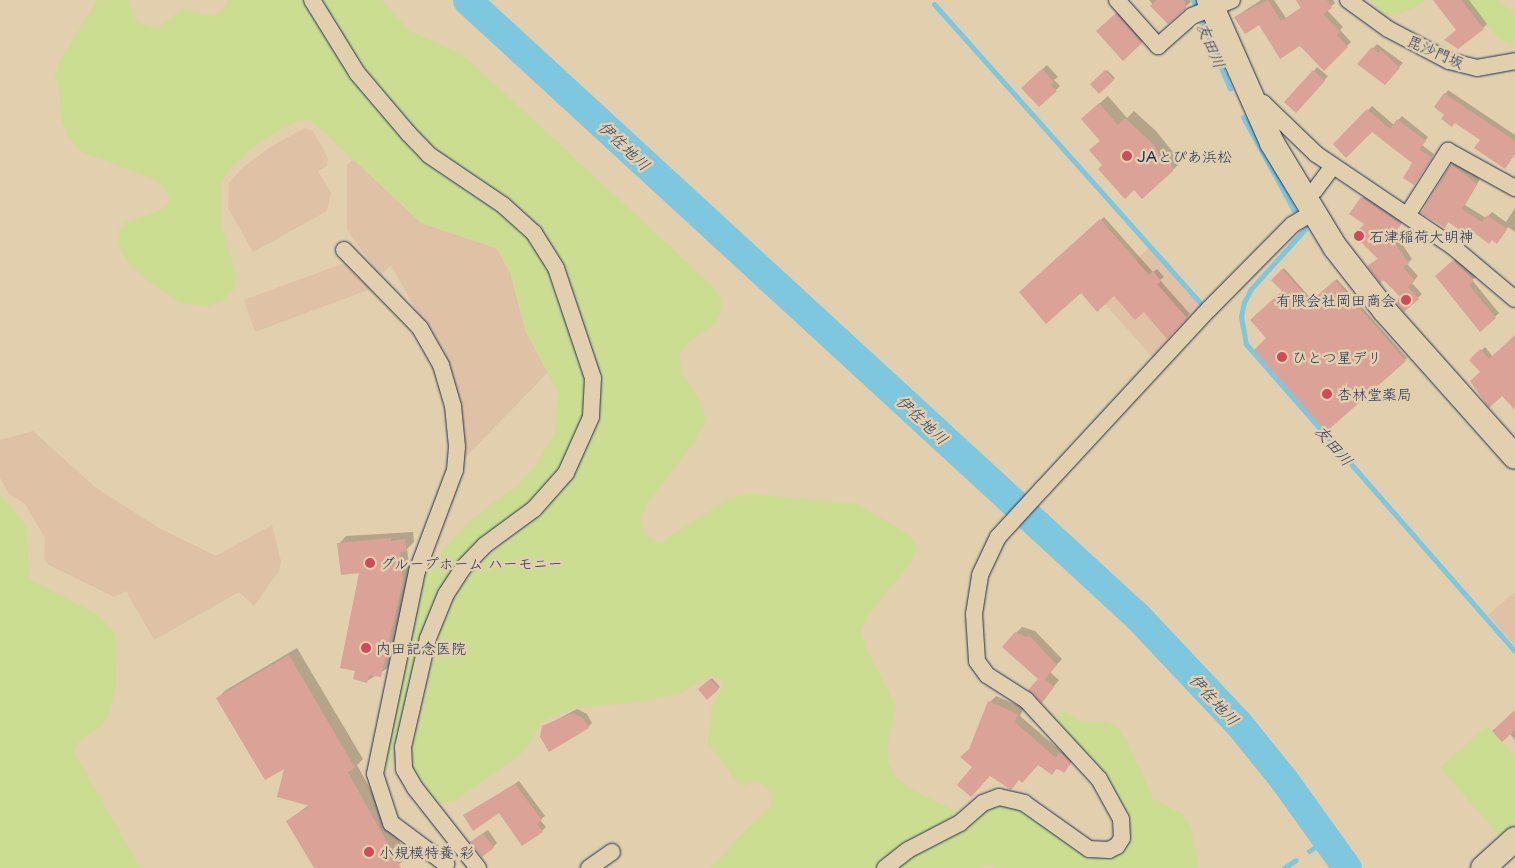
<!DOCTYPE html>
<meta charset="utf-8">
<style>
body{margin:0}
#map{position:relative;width:1515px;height:868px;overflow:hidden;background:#e1cfad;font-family:"Playpen Sans","Klee One",sans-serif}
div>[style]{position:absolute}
.built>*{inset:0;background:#dfc2a6}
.green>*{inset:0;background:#cadd91}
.shadow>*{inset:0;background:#0003}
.stream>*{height:5px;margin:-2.5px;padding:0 2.5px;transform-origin:2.5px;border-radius:2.5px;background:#7ec8df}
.river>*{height:29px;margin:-14.5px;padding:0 14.5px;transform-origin:14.5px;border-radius:14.5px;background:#7ec8df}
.building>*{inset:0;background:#dba297}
.roads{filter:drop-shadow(0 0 1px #1b2f5e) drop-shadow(0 0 1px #1b2f5e)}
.street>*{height:16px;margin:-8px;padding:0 8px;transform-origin:8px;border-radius:8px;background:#e1cfad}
.secondary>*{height:24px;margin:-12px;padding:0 12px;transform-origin:12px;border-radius:12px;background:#e1cfad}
.dots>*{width:14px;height:14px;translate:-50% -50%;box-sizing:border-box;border:2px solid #e1cfad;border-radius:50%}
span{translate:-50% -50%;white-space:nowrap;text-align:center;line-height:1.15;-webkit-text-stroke:5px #e1cfad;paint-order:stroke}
.street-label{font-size:15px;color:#1b2f5e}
.poi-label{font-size:15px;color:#1b2f5e}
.left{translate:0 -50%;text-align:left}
.right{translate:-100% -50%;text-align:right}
.water-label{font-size:16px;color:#253e6b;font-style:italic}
</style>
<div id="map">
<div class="built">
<div style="clip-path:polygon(305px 128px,313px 131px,328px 158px,327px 166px,318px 171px,331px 193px,327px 211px,253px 252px,228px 208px,229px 183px,241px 169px,270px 147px)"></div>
<div style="clip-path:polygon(354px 158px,421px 223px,496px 248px,510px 272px,526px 332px,548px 372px,463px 460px,448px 367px,391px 265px,380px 276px,347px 230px,347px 165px)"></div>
<div style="clip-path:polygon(1149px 248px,1203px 308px,1155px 360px,1097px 295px)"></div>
<div style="clip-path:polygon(350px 261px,376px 287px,255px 332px,244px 300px)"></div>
<div style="clip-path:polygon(33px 431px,95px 487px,159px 528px,216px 556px,272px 525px,281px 561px,279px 571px,254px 606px,239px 592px,154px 640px,126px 591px,114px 597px,47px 564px,44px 558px,45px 538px,25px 504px,9px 494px,0 478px,0 440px)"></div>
<div style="clip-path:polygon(1515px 592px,1515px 646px,1488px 615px)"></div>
</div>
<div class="green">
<div style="clip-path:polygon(98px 0,130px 0,131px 13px,136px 20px,148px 27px,158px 28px,182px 9px,214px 16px,225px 7px,228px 0,302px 0,351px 78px,402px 139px,423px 161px,514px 224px,527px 238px,548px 271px,584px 380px,583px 415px,567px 455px,550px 481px,528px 503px,468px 551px,439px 590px,420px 636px,388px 771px,384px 767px,426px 570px,467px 523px,515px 487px,534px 468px,555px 433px,558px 393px,526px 332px,510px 272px,496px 248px,421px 223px,311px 120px,293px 122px,250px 149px,230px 168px,221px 182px,221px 223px,236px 275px,234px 289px,223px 300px,208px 306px,181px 303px,157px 288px,127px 262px,117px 243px,119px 229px,128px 221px,160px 211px,170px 199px,164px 187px,152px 178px,82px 152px,68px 137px,61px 117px,60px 93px,54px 76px,59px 61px)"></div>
<div style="clip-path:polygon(321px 0,381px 0,411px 32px,462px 54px,712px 286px,721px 299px,721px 313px,713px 325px,690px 341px,679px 355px,682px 373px,698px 398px,706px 419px,697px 439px,648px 502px,641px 519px,644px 535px,661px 543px,728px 499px,748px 494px,857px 504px,909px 535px,915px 544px,916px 553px,912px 560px,867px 617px,861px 631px,866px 648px,896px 707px,887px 746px,888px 762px,896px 778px,909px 788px,961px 814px,1014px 804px,1077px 849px,1127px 840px,1058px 723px,1058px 714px,1063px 710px,1079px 722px,1108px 722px,1119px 730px,1129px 746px,1153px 799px,1182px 814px,1191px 828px,1198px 868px,996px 868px,987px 864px,979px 868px,710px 868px,770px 807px,774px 796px,767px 787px,757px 781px,744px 786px,737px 782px,708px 743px,711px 710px,724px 683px,712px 675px,680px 693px,639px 702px,576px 708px,549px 718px,539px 726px,527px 748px,520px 755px,454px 801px,440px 804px,434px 798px,416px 775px,411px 758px,441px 626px,453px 599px,480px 562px,539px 516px,573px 478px,599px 419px,601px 377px,563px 265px,540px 227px,508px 198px,434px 148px,414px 128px,364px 68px)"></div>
<div style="clip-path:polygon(1371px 0,1426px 0,1414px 8px,1393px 15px,1383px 13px)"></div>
<div style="clip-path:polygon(1467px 0,1497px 0,1515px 14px,1515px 45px,1499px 39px)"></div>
<div style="clip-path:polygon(0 495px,26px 525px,29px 579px,100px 616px,115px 635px,116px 688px,110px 711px,100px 727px,78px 742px,73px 751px,140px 868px,0 868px)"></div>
<div style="clip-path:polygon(1487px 726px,1515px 757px,1515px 828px,1503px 839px,1440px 768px)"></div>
</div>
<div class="shadow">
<div style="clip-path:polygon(1149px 0,1190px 0,1191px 2px,1168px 22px)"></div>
<div style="clip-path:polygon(1261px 0,1274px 0,1286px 18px,1302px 7px,1299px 0,1333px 0,1335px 3px,1327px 10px,1343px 27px,1340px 30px,1351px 42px,1324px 69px,1301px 45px,1259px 23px,1235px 17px)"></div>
<div style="clip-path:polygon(1440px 0,1469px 0,1487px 24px,1483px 28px,1458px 30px)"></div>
<div style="clip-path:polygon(1120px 10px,1145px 39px,1141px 42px,1102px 27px)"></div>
<div style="clip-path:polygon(1377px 44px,1403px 63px,1384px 83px,1359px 64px)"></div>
<div style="clip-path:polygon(1047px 65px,1058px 77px,1054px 80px,1060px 86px,1039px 106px,1023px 88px)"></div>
<div style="clip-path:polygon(1317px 67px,1328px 76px,1300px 107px,1314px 71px)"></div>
<div style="clip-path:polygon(1107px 70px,1115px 78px,1099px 92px,1092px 84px)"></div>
<div style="clip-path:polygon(1448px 90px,1515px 135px,1515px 154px,1505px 167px,1481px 140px,1446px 114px,1445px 94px)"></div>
<div style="clip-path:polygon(1108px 96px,1127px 118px,1134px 111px,1156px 131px,1181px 162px,1173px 170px,1134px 189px,1104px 165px,1102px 140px,1091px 111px)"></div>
<div style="clip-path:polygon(1372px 106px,1394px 125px,1402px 116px,1428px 137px,1422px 145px,1434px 154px,1414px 184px,1414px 163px,1372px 131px,1335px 144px)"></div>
<div style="clip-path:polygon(1456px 161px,1480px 179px,1465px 205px,1486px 218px,1492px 212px,1506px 222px,1515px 208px,1515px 232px,1508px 227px,1501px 238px,1449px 221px,1445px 227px,1452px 165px)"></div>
<div style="clip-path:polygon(1366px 193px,1404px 219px,1395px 233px,1412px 259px,1407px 264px,1418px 276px,1412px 283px,1422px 294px,1404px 310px,1401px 297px,1369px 266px,1379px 258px,1366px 224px,1351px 214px)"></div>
<div style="clip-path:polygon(1104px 217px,1153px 272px,1157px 269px,1164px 277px,1160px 280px,1190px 314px,1168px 337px,1144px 310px,1114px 294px,1020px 292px)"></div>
<div style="clip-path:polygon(1458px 257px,1477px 276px,1472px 280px,1499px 313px,1480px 330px,1437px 276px)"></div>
<div style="clip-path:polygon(1284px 268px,1313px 301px,1337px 279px,1407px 358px,1326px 430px,1268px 338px,1284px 291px,1273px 280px)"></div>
<div style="clip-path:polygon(1515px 337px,1515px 399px,1470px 360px,1485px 347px,1493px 357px)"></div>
<div style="clip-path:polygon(413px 532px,414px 542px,407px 549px,410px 572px,388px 668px,367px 681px,356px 670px,361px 572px,339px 544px,346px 536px)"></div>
<div style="clip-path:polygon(1022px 627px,1035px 631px,1062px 659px,1050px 672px,1059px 680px,1042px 701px,1040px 679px,1016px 633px)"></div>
<div style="clip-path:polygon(297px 648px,363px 759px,357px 765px,408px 857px,394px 868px,315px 868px,287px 821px,309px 805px,286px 766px,218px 698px,226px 690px)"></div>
<div style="clip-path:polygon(712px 678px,720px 687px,708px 698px,700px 689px)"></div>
<div style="clip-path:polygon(996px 696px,1024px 708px,1020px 716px,1062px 752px,1066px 747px,1076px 757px,1064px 771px,1038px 764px,1019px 779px,974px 766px,970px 749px,990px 702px)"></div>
<div style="clip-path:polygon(577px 709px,587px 714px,592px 723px,588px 727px,543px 727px)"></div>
<div style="clip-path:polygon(1515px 711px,1515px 740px,1509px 733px)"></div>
<div style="clip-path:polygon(519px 781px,545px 816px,540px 820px,546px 827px,542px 831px,499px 811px,465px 816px)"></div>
<div style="clip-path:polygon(488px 830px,497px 843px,493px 847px,476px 838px)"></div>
</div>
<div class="stream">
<div style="left:1193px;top:0;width:96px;rotate:67.4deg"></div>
<div style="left:934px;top:4px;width:403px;rotate:48.3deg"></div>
<div style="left:1243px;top:117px;width:106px;rotate:61.3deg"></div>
<div style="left:1305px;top:229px;width:81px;rotate:132deg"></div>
<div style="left:1251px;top:289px;width:15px;rotate:118deg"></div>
<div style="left:1244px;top:302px;width:14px;rotate:102deg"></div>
<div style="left:1241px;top:316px;width:28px;rotate:80deg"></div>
<div style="left:1246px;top:344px;width:408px;rotate:48.8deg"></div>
<div style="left:1309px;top:851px;width:22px;rotate:-32deg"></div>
<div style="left:1284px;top:868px;width:14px;rotate:-34deg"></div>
</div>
<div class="river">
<div style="left:467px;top:0;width:910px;rotate:42.6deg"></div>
<div style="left:1137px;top:616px;width:147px;rotate:46.7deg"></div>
<div style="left:1238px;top:723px;width:73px;rotate:51.1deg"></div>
<div style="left:1284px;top:780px;width:108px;rotate:54.4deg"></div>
</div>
<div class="building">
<div style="clip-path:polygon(1157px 0,1184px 0,1186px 8px,1168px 24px,1150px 6px)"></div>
<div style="clip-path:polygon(1268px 0,1281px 21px,1301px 8px,1296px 0,1327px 0,1332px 8px,1323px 14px,1340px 32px,1337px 35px,1348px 47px,1324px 71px,1300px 46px,1280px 59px,1259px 25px,1245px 34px,1234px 17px)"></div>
<div style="clip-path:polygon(1433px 0,1461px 0,1484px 29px,1458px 49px,1444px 40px,1456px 30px)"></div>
<div style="clip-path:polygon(1116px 13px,1142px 43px,1123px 61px,1096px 31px)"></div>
<div style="clip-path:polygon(1372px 47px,1378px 53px,1381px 50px,1400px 68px,1385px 85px,1357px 64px)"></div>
<div style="clip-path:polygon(1042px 69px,1054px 82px,1051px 85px,1057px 91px,1039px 107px,1021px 88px)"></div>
<div style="clip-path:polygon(1105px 70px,1114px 80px,1099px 94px,1090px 84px)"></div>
<div style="clip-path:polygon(1313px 70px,1325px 81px,1296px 113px,1284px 102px)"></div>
<div style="clip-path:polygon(1444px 93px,1515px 141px,1515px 154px,1505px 169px,1474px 148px,1480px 140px,1455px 123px,1452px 127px,1441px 119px,1444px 115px,1434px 107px)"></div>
<div style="clip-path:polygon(1099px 103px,1118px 125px,1125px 118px,1154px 145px,1162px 160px,1172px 165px,1173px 171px,1142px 199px,1134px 190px,1125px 199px,1098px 169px,1102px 165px,1089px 150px,1100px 141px,1081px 119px)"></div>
<div style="clip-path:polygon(1367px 109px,1390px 129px,1397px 119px,1426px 141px,1419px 149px,1432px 158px,1414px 185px,1403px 178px,1412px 163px,1372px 132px,1346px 158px,1333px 144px)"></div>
<div style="clip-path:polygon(1451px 164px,1477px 184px,1462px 209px,1482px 222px,1487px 215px,1507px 229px,1497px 244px,1492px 240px,1489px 244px,1472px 231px,1469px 236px,1448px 222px,1445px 228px,1421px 213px)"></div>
<div style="clip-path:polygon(1361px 197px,1401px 224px,1392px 238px,1409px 264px,1403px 267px,1415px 281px,1408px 287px,1419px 299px,1404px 312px,1395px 301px,1400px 297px,1384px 280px,1380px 283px,1367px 266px,1378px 259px,1354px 235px,1364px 224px,1349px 214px)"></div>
<div style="clip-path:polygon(1100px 219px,1149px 275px,1153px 271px,1161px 281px,1157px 284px,1187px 318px,1167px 339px,1144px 312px,1135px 320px,1114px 296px,1097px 312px,1081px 293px,1046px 324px,1019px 292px)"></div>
<div style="clip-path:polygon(1453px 260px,1474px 281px,1469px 285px,1496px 318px,1480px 332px,1435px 276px)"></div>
<div style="clip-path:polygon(1282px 269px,1311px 301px,1335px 280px,1406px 361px,1326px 432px,1254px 350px,1266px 338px,1250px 320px,1282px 291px,1271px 280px)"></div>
<div style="clip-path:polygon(1515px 335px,1515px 410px,1502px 396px,1489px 408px,1470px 381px,1480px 372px,1469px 360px,1480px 349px,1489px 359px)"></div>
<div style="clip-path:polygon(391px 538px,391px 541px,405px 539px,407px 551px,400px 552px,403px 580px,381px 677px,369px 675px,367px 683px,353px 679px,355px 671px,340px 668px,359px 573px,341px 575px,337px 543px)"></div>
<div style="clip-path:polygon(1015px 632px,1026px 637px,1029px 635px,1057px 665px,1045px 679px,1054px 687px,1042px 703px,1028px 690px,1038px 679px,1002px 647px)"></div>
<div style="clip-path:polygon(289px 655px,355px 768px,348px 772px,401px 868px,314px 868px,286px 821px,310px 806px,277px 797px,284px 769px,265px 780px,216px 698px)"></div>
<div style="clip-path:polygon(710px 679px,719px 689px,707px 700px,698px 689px)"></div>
<div style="clip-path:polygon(988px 701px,1018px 714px,1015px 722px,1056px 758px,1059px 752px,1063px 755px,1071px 763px,1064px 773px,1057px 768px,1052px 775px,1038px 765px,1022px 783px,1019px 780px,1011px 790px,990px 776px,971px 797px,957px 785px,972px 767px,960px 757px,969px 749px)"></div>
<div style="clip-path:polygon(1515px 710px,1515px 730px,1502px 742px,1492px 731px)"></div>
<div style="clip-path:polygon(573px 713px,583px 718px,589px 728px,549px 752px,540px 737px,542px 726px)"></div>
<div style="clip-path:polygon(515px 784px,542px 820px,537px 824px,543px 832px,522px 846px,499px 813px,473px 831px,463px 815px)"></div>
<div style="clip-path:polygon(483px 833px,494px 848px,482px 857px,470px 842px)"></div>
</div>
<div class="roads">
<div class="street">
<div style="left:312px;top:0;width:86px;rotate:58.3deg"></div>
<div style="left:357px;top:73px;width:79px;rotate:49.6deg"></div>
<div style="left:408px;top:133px;width:30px;rotate:46deg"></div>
<div style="left:429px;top:155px;width:89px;rotate:34deg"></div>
<div style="left:503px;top:205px;width:42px;rotate:42.1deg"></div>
<div style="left:534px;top:233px;width:41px;rotate:57.8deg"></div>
<div style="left:556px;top:268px;width:116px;rotate:71.4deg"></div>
<div style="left:593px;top:378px;width:39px;rotate:93deg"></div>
<div style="left:591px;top:417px;width:61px;rotate:114.1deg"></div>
<div style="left:566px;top:473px;width:48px;rotate:131.6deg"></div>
<div style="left:534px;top:509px;width:61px;rotate:143.7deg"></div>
<div style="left:485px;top:545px;width:32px;rotate:134deg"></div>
<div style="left:463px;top:568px;width:31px;rotate:123deg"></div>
<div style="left:446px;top:594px;width:48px;rotate:112.2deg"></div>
<div style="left:428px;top:638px;width:112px;rotate:102.9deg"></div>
<div style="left:403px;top:747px;width:22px;rotate:87deg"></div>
<div style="left:404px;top:769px;width:22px;rotate:60deg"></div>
<div style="left:415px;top:788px;width:102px;rotate:51.8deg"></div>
<div style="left:1117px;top:0;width:62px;rotate:48.3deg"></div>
<div style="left:1158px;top:46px;width:45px;rotate:-41.4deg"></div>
<div style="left:1192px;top:16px;width:43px;rotate:-21.8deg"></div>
<div style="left:1348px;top:0;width:49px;rotate:35.9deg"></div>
<div style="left:1388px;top:29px;width:69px;rotate:27.7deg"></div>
<div style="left:1449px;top:61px;width:29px;rotate:14deg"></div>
<div style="left:1477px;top:68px;width:39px;rotate:-10deg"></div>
<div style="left:1254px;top:107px;width:10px;rotate:-24deg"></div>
<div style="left:1263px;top:103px;width:74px;rotate:43.9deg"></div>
<div style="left:1316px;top:154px;width:164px;rotate:34.1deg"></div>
<div style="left:1452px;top:246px;width:82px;rotate:40.1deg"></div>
<div style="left:1303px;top:198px;width:14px;rotate:-34deg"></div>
<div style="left:1315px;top:190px;width:30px;rotate:-53deg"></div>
<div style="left:1408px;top:214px;width:75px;rotate:-57.6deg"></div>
<div style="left:1448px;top:151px;width:77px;rotate:28.9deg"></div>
<div style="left:344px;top:250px;width:109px;rotate:45.7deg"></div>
<div style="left:420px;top:328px;width:43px;rotate:60.4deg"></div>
<div style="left:441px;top:365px;width:43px;rotate:73.7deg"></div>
<div style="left:453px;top:406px;width:41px;rotate:84.4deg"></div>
<div style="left:457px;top:447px;width:23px;rotate:95deg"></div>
<div style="left:455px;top:470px;width:108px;rotate:110.6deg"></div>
<div style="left:417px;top:571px;width:207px;rotate:101.7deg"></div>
<div style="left:375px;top:774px;width:52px;rotate:71.9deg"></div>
<div style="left:391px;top:823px;width:69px;rotate:36.7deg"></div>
<div style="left:589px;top:868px;width:28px;rotate:-35deg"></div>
<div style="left:885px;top:868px;width:29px;rotate:-38deg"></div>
<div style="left:908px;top:850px;width:59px;rotate:-27.4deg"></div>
<div style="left:960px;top:823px;width:30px;rotate:-41deg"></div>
<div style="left:983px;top:803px;width:17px;rotate:-21deg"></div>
<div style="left:999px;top:797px;width:26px;rotate:13deg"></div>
<div style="left:1024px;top:803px;width:80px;rotate:35.3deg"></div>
<div style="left:1089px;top:849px;width:20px;rotate:3deg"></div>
<div style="left:1109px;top:850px;width:9px;rotate:-27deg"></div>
<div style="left:1117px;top:846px;width:9px;rotate:-58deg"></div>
<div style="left:1122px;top:838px;width:19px;rotate:-93deg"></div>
<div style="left:1121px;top:819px;width:46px;rotate:-118.8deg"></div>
<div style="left:1099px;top:779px;width:108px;rotate:-132.7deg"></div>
<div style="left:1026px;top:700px;width:46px;rotate:-147.3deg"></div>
<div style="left:987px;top:675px;width:17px;rotate:-126deg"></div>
<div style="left:977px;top:661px;width:47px;rotate:-93.7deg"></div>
<div style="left:974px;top:614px;width:39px;rotate:-81deg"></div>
<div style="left:980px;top:575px;width:42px;rotate:-64.7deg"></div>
<div style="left:998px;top:537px;width:68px;rotate:-47.4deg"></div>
<div style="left:1044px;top:487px;width:243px;rotate:-47.2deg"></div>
<div style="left:1209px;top:309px;width:118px;rotate:-45.3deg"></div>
<div style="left:1292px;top:225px;width:23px;rotate:-31deg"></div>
</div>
<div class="secondary">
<div style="left:1209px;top:0;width:156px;rotate:66.2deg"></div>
<div style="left:1272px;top:143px;width:122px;rotate:58.8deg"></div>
<div style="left:1335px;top:247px;width:81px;rotate:52deg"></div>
<div style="left:1385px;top:311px;width:195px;rotate:48.3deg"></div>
<div style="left:1483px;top:868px;width:43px;rotate:-42.2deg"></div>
</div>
</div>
<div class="dots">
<div style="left:1127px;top:156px;background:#d1495b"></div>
<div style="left:1359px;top:236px;background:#d1495b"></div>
<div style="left:1406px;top:300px;background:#d1495b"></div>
<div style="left:1282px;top:357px;background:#d1495b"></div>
<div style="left:1327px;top:394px;background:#d1495b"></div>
<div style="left:370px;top:563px;background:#d1495b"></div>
<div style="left:366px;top:648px;background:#d1495b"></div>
<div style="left:369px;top:852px;background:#d1495b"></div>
</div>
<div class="street-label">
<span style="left:1436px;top:51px;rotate:24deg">毘沙門坂</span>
</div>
<div class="poi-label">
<span class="left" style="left:1137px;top:156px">JAとぴあ浜松</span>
<span class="left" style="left:1369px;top:236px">石津稲荷大明神</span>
<span class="right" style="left:1396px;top:300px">有限会社岡田商会</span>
<span class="left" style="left:1292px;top:357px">ひとつ星デリ</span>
<span class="left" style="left:1337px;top:394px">杏林堂薬局</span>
<span class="left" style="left:380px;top:563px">グループホーム ハーモニー</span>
<span class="left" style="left:376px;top:648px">内田記念医院</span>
<span class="left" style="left:379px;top:852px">小規模特養 彩</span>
</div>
<div class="water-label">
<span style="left:1212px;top:45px;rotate:67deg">友田川</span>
<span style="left:625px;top:145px;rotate:43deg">伊佐地川</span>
<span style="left:923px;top:419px;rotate:43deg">伊佐地川</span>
<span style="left:1335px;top:445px;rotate:49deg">友田川</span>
<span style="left:1215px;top:699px;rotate:47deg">伊佐地川</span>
</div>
</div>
